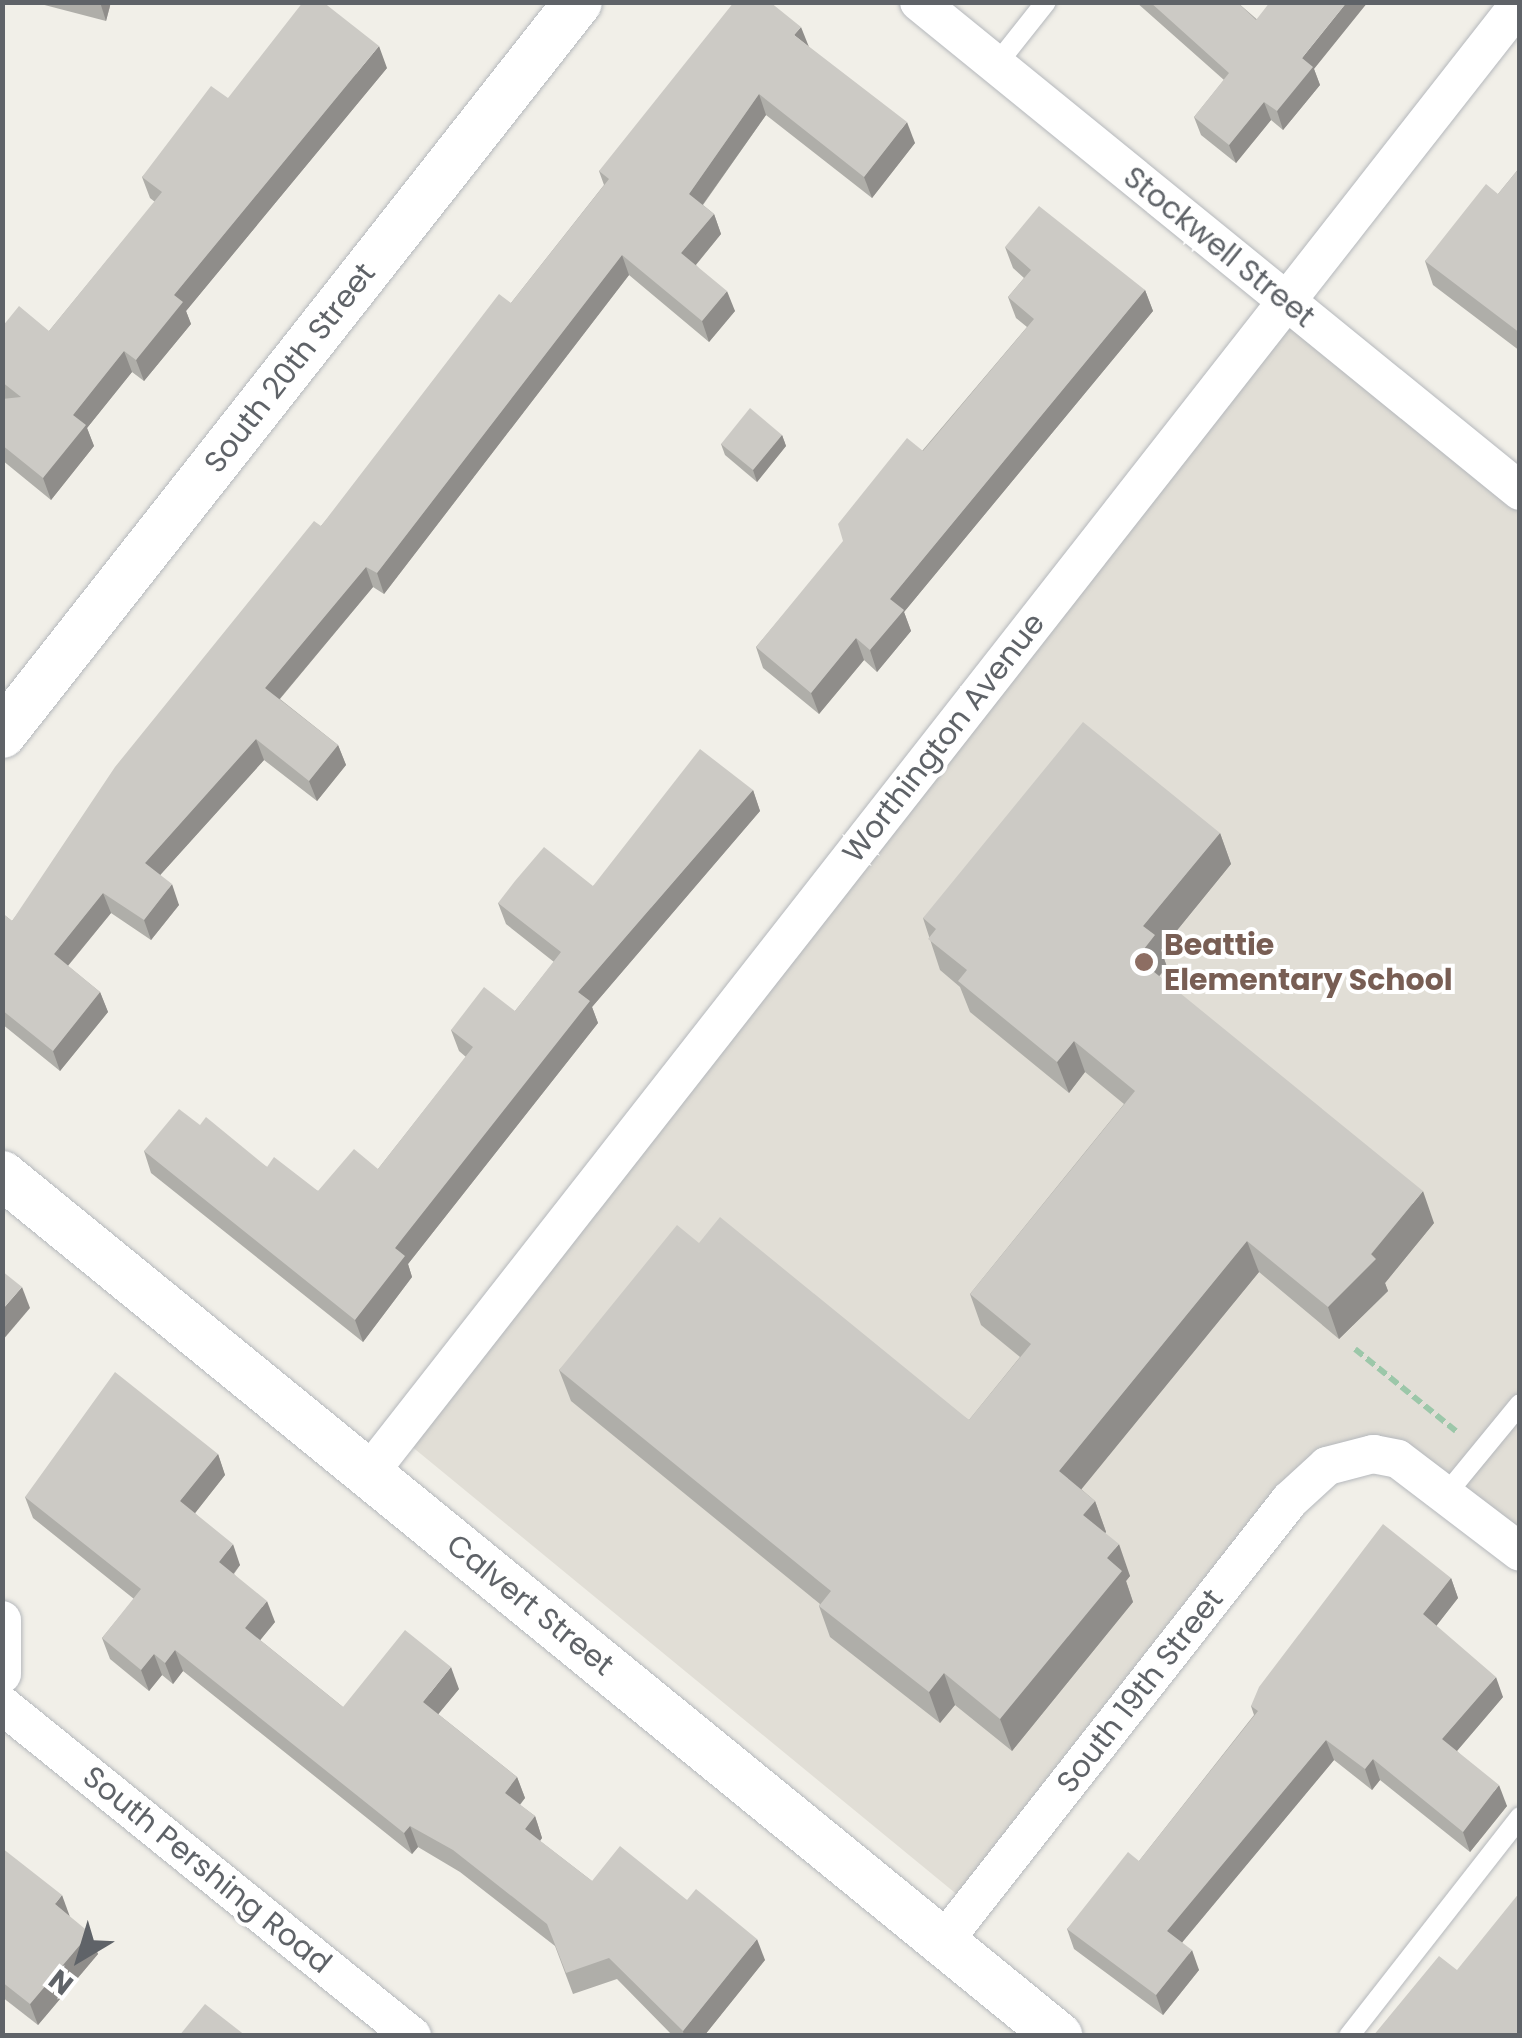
<!DOCTYPE html>
<style>
body{margin:0}
#map{position:relative;width:1522px;height:2038px;overflow:hidden;background:#f1efe8;font-family:Poppins,sans-serif}
div>[style]{position:absolute}
.education>*{inset:0;background:#e1ded6}
.path>*{height:6px;margin-top:-3px;transform-origin:0;background:repeating-linear-gradient(90deg,#9cc7a9 0 10px,transparent 0 15px)}
.roads{filter:drop-shadow(0 0 2px #b5b8bc) drop-shadow(0 0 2px #b5b8bc)}
.service>*{height:20px;margin:-10px;padding:0 10px;transform-origin:10px;border-radius:10px;background:#fff}
.minor>*{height:38px;margin:-19px;padding:0 19px;transform-origin:19px;border-radius:19px;background:#fff}
.tertiary>*{height:48px;margin:-24px;padding:0 24px;transform-origin:24px;border-radius:24px;background:#fff}
.wall>*{inset:0;background:#afaea9}
.shaded-wall>*{inset:0;background:#8f8d8a}
.building>*{inset:0;background:#cccac5}
.dots>*{width:28px;height:28px;translate:-50% -50%;box-sizing:border-box;border:5px solid #fff;border-radius:50%}
span{translate:-50% -50%;white-space:nowrap;text-align:center;line-height:1.15;-webkit-text-stroke:8px #fff;paint-order:stroke}
.street-label{font-size:30px;color:#5f6368}
.education-label{font-size:30px;color:#785e54;font-weight:700}
.left{translate:0 -50%;text-align:left}
.frame{position:absolute;inset:0;border:5px solid #5f6368;pointer-events:none}
.north{position:absolute;left:30px;top:1908px;width:100px;height:100px;-webkit-text-stroke:8px #fff;paint-order:stroke;rotate:218deg;font-size:28px;font-weight:700;line-height:40px;text-align:center;color:#5f6368}
.north::after{content:'';display:block;margin:auto;width:35px;height:45px;background:#5f6368;clip-path:polygon(50% 0,100% 100%,50% 72%,0 100%)}
</style>
<div id="map">
<div class="education">
<div style="clip-path:polygon(1286px 301px,1519px 491px,1519px 1552px,1419px 1471px,1351px 1456px,971px 1906px,399px 1436px)"></div>
</div>
<div class="path">
<div style="left:1355px;top:1349px;width:130px;rotate:39.1deg"></div>
</div>
<div class="roads">
<div class="service">
<div style="left:996px;top:65px;width:80px;rotate:-51.6deg"></div>
<div style="left:1447px;top:1493px;width:115px;rotate:-50.6deg"></div>
<div style="left:1349px;top:2036px;width:278px;rotate:-52deg"></div>
</div>
<div class="minor">
<div style="left:919px;top:2px;width:775px;rotate:39.13deg"></div>
<div style="left:369px;top:1473px;width:1867px;rotate:-51.94deg"></div>
<div style="left:2px;top:1620px;width:54px;rotate:90deg"></div>
<div style="left:2px;top:1705px;width:527px;rotate:38.91deg"></div>
<div style="left:943px;top:1942px;width:562px;rotate:-51.87deg"></div>
<div style="left:1290px;top:1500px;width:50px;rotate:-42.6deg"></div>
<div style="left:1327px;top:1466px;width:48px;rotate:-14.6deg"></div>
<div style="left:1373px;top:1454px;width:25px;rotate:11deg"></div>
<div style="left:1398px;top:1459px;width:153px;rotate:37.3deg"></div>
</div>
<div class="tertiary">
<div style="left:2px;top:734px;width:931px;rotate:-51.8deg"></div>
<div style="left:2px;top:1175px;width:1363px;rotate:39.19deg"></div>
</div>
</div>
<div class="wall">
<div style="clip-path:polygon(33px 2px,111px 2px,106px 21px)"></div>
<div style="clip-path:polygon(1136px 2px,1237px 2px,1314px 69px,1320px 85px,1283px 130px,1271px 120px,1236px 163px,1201px 135px,1194px 117px,1224px 80px)"></div>
<div style="clip-path:polygon(808px 46px,915px 143px,872px 198px,766px 115px,703px 205px,714px 214px,721px 234px,696px 265px,735px 311px,709px 342px,629px 275px,384px 594px,373px 587px,280px 699px,338px 745px,346px 765px,317px 801px,264px 760px,160px 875px,179px 905px,151px 940px,111px 913px,68px 966px,100px 992px,108px 1012px,60px 1071px,2px 1024px,2px 913px,12px 921px,321px 526px,511px 303px,604px 185px,599px 171px)"></div>
<div style="clip-path:polygon(387px 68px,186px 311px,191px 324px,144px 381px,132px 372px,87px 428px,94px 446px,51px 500px,2px 460px,2px 399px,4px 399px,2px 398px,2px 327px,49px 331px,155px 202px,150px 198px,142px 177px,228px 98px)"></div>
<div style="clip-path:polygon(1520px 167px,1520px 351px,1433px 285px,1425px 261px,1498px 194px)"></div>
<div style="clip-path:polygon(1005px 247px,1145px 290px,1153px 311px,904px 612px,911px 631px,877px 672px,864px 660px,819px 714px,763px 668px,756px 647px,1027px 327px,1016px 318px,1008px 297px,1024px 278px,1013px 268px)"></div>
<div style="clip-path:polygon(782px 435px,786px 446px,757px 482px,725px 455px,721px 444px)"></div>
<div style="clip-path:polygon(753px 790px,760px 811px,592px 1007px,598px 1023px,408px 1264px,412px 1277px,363px 1342px,151px 1173px,144px 1151px,200px 1125px,267px 1167px,318px 1191px,378px 1169px,466px 1057px,459px 1051px,451px 1030px,515px 1011px,554px 962px,506px 924px,498px 903px,593px 886px)"></div>
<div style="clip-path:polygon(1220px 833px,1231px 864px,1161px 950px,1167px 967px,1159px 976px,1434px 1223px,1385px 1283px,1388px 1291px,1339px 1339px,1259px 1272px,1081px 1489px,1095px 1501px,1106px 1532px,1105px 1533px,1130px 1576px,1126px 1581px,1133px 1602px,1012px 1751px,955px 1705px,940px 1723px,830px 1637px,819px 1606px,820px 1604px,571px 1401px,559px 1370px,699px 1243px,969px 1420px,1020px 1357px,981px 1325px,970px 1294px,1124px 1104px,1085px 1072px,1069px 1093px,970px 1012px,960px 987px,940px 970px,923px 918px)"></div>
<div style="clip-path:polygon(218px 1454px,225px 1475px,195px 1513px,240px 1565px,234px 1574px,275px 1622px,260px 1640px,343px 1707px,459px 1689px,438px 1714px,517px 1777px,525px 1798px,520px 1805px,535px 1816px,542px 1838px,540px 1841px,592px 1881px,687px 1900px,765px 1960px,704px 2036px,673px 2036px,617px 1979px,573px 1994px,555px 1946px,460px 1872px,418px 1847px,412px 1854px,183px 1671px,173px 1684px,162px 1675px,149px 1691px,110px 1659px,102px 1638px,134px 1599px,33px 1518px,25px 1497px)"></div>
<div style="clip-path:polygon(1451px 1578px,1458px 1598px,1436px 1626px,1503px 1697px,1457px 1751px,1507px 1806px,1470px 1852px,1380px 1780px,1372px 1790px,1334px 1760px,1182px 1942px,1199px 1970px,1163px 2015px,1074px 1949px,1067px 1929px,1139px 1861px,1254px 1715px,1251px 1706px)"></div>
<div style="clip-path:polygon(2px 1848px,69px 1916px,98px 1954px,38px 2025px,2px 1997px)"></div>
</div>
<div class="shaded-wall">
<div style="clip-path:polygon(100px 2px,111px 2px,106px 21px)"></div>
<div style="clip-path:polygon(1347px 2px,1368px 2px,1314px 69px,1320px 85px,1283px 130px,1277px 111px,1302px 58px)"></div>
<div style="clip-path:polygon(801px 27px,809px 47px,794px 35px)"></div>
<div style="clip-path:polygon(379px 46px,387px 68px,186px 311px,191px 324px,144px 381px,136px 360px,174px 295px)"></div>
<div style="clip-path:polygon(759px 94px,766px 115px,696px 214px,689px 194px)"></div>
<div style="clip-path:polygon(1264px 102px,1271px 120px,1236px 163px,1229px 145px)"></div>
<div style="clip-path:polygon(907px 122px,915px 143px,872px 198px,864px 177px)"></div>
<div style="clip-path:polygon(714px 214px,721px 234px,689px 273px,681px 253px)"></div>
<div style="clip-path:polygon(622px 255px,629px 275px,384px 594px,377px 573px)"></div>
<div style="clip-path:polygon(1145px 290px,1153px 311px,904px 612px,911px 631px,877px 672px,870px 650px,890px 599px)"></div>
<div style="clip-path:polygon(727px 291px,735px 311px,709px 342px,702px 321px)"></div>
<div style="clip-path:polygon(124px 351px,132px 372px,87px 428px,94px 446px,51px 500px,43px 478px,73px 415px)"></div>
<div style="clip-path:polygon(782px 435px,786px 446px,757px 482px,753px 470px)"></div>
<div style="clip-path:polygon(366px 567px,373px 587px,272px 708px,265px 688px)"></div>
<div style="clip-path:polygon(856px 638px,864px 660px,819px 714px,811px 693px)"></div>
<div style="clip-path:polygon(256px 739px,264px 760px,153px 883px,145px 863px)"></div>
<div style="clip-path:polygon(338px 745px,346px 765px,317px 801px,309px 781px)"></div>
<div style="clip-path:polygon(753px 790px,760px 811px,592px 1007px,598px 1023px,408px 1264px,412px 1277px,363px 1342px,355px 1320px,395px 1248px,578px 992px)"></div>
<div style="clip-path:polygon(1220px 833px,1231px 864px,1161px 950px,1167px 967px,1148px 989px,1137px 958px,1143px 926px)"></div>
<div style="clip-path:polygon(172px 884px,179px 905px,151px 940px,144px 920px)"></div>
<div style="clip-path:polygon(103px 893px,111px 913px,61px 974px,54px 954px)"></div>
<div style="clip-path:polygon(100px 992px,108px 1012px,60px 1071px,53px 1051px)"></div>
<div style="clip-path:polygon(1074px 1041px,1085px 1072px,1069px 1093px,1057px 1062px)"></div>
<div style="clip-path:polygon(1423px 1191px,1434px 1223px,1385px 1283px,1388px 1291px,1339px 1339px,1328px 1307px)"></div>
<div style="clip-path:polygon(1247px 1241px,1259px 1272px,1071px 1502px,1059px 1471px)"></div>
<div style="clip-path:polygon(22px 1287px,30px 1308px,2px 1341px,2px 1310px)"></div>
<div style="clip-path:polygon(218px 1454px,225px 1475px,188px 1522px,180px 1501px)"></div>
<div style="clip-path:polygon(1095px 1501px,1106px 1532px,1094px 1546px,1083px 1515px)"></div>
<div style="clip-path:polygon(233px 1544px,240px 1565px,226px 1583px,219px 1562px)"></div>
<div style="clip-path:polygon(1119px 1544px,1130px 1576px,1126px 1581px,1133px 1602px,1012px 1751px,1000px 1719px,1107px 1558px)"></div>
<div style="clip-path:polygon(1451px 1578px,1458px 1598px,1430px 1634px,1423px 1614px)"></div>
<div style="clip-path:polygon(267px 1601px,275px 1622px,253px 1649px,245px 1628px)"></div>
<div style="clip-path:polygon(175px 1650px,183px 1671px,173px 1684px,165px 1663px)"></div>
<div style="clip-path:polygon(154px 1654px,162px 1675px,149px 1691px,141px 1670px)"></div>
<div style="clip-path:polygon(451px 1667px,459px 1689px,431px 1723px,423px 1702px)"></div>
<div style="clip-path:polygon(944px 1673px,955px 1705px,940px 1723px,929px 1692px)"></div>
<div style="clip-path:polygon(1496px 1677px,1503px 1697px,1450px 1759px,1442px 1739px)"></div>
<div style="clip-path:polygon(1326px 1740px,1334px 1760px,1175px 1951px,1167px 1931px)"></div>
<div style="clip-path:polygon(1373px 1759px,1380px 1780px,1372px 1790px,1365px 1769px)"></div>
<div style="clip-path:polygon(517px 1777px,525px 1798px,512px 1814px,505px 1793px)"></div>
<div style="clip-path:polygon(1499px 1785px,1507px 1806px,1470px 1852px,1463px 1832px)"></div>
<div style="clip-path:polygon(535px 1816px,542px 1838px,533px 1850px,525px 1829px)"></div>
<div style="clip-path:polygon(410px 1826px,418px 1847px,412px 1854px,404px 1833px)"></div>
<div style="clip-path:polygon(62px 1895px,70px 1917px,55px 1904px)"></div>
<div style="clip-path:polygon(90px 1933px,98px 1954px,38px 2025px,30px 2004px)"></div>
<div style="clip-path:polygon(757px 1939px,765px 1960px,704px 2036px,684px 2036px,683px 2031px)"></div>
<div style="clip-path:polygon(1192px 1950px,1199px 1970px,1163px 2015px,1156px 1995px)"></div>
</div>
<div class="building">
<div style="clip-path:polygon(303px 2px,323px 2px,379px 46px,174px 295px,183px 302px,136px 360px,124px 351px,73px 415px,86px 425px,43px 478px,2px 445px,2px 399px,21px 397px,2px 382px,2px 327px,19px 306px,49px 331px,162px 192px,142px 177px,211px 86px,228px 98px)"></div>
<div style="clip-path:polygon(734px 2px,770px 2px,801px 27px,794px 35px,907px 122px,864px 177px,759px 94px,689px 194px,714px 214px,681px 253px,727px 291px,702px 321px,622px 255px,377px 573px,366px 567px,265px 688px,338px 745px,309px 781px,256px 739px,145px 863px,172px 884px,144px 920px,103px 893px,54px 954px,100px 992px,53px 1051px,2px 1010px,2px 913px,12px 921px,115px 767px,314px 521px,321px 526px,499px 294px,511px 303px,609px 179px,599px 171px)"></div>
<div style="clip-path:polygon(1150px 2px,1237px 2px,1256px 20px,1270px 2px,1347px 2px,1302px 58px,1313px 67px,1277px 111px,1264px 102px,1229px 145px,1194px 117px,1229px 73px)"></div>
<div style="clip-path:polygon(1520px 167px,1520px 333px,1425px 261px,1486px 184px,1498px 194px)"></div>
<div style="clip-path:polygon(1039px 206px,1145px 290px,890px 599px,904px 610px,870px 650px,856px 638px,811px 693px,756px 647px,843px 541px,838px 524px,907px 438px,923px 451px,1034px 319px,1008px 297px,1031px 270px,1005px 247px)"></div>
<div style="clip-path:polygon(750px 408px,782px 435px,753px 470px,721px 444px)"></div>
<div style="clip-path:polygon(1083px 722px,1220px 833px,1143px 926px,1155px 935px,1137px 958px,1423px 1191px,1371px 1254px,1376px 1259px,1328px 1307px,1247px 1241px,1059px 1471px,1095px 1501px,1083px 1515px,1119px 1544px,1107px 1558px,1122px 1571px,1000px 1719px,944px 1673px,929px 1692px,819px 1606px,831px 1591px,559px 1370px,677px 1225px,699px 1243px,720px 1217px,969px 1420px,1031px 1344px,970px 1294px,1135px 1091px,1074px 1041px,1057px 1062px,958px 981px,967px 970px,928px 939px,936px 929px,923px 918px)"></div>
<div style="clip-path:polygon(700px 749px,753px 790px,578px 992px,590px 1001px,395px 1248px,405px 1256px,355px 1320px,144px 1151px,179px 1109px,200px 1125px,206px 1117px,267px 1167px,274px 1157px,318px 1191px,354px 1149px,378px 1169px,473px 1047px,451px 1030px,484px 987px,515px 1011px,561px 952px,498px 903px,515px 881px,544px 847px,593px 886px)"></div>
<div style="clip-path:polygon(2px 1271px,22px 1287px,2px 1310px)"></div>
<div style="clip-path:polygon(115px 1372px,218px 1454px,180px 1501px,233px 1544px,219px 1562px,267px 1601px,245px 1628px,343px 1707px,405px 1630px,451px 1667px,423px 1702px,517px 1777px,505px 1793px,535px 1816px,525px 1829px,592px 1881px,620px 1846px,687px 1900px,696px 1889px,757px 1939px,683px 2031px,609px 1958px,566px 1973px,547px 1924px,453px 1850px,410px 1826px,404px 1833px,175px 1650px,165px 1663px,154px 1654px,141px 1670px,102px 1638px,141px 1589px,25px 1497px)"></div>
<div style="clip-path:polygon(1383px 1524px,1451px 1578px,1423px 1614px,1496px 1677px,1442px 1739px,1499px 1785px,1463px 1832px,1373px 1759px,1365px 1769px,1326px 1740px,1167px 1931px,1192px 1950px,1156px 1995px,1067px 1929px,1128px 1852px,1139px 1861px,1258px 1711px,1251px 1706px,1259px 1687px)"></div>
<div style="clip-path:polygon(2px 1848px,62px 1895px,55px 1904px,90px 1933px,30px 2004px,2px 1982px)"></div>
<div style="clip-path:polygon(1520px 1892px,1520px 2036px,1373px 2036px,1439px 1956px,1457px 1970px)"></div>
<div style="clip-path:polygon(205px 2004px,246px 2036px,179px 2036px)"></div>
</div>
<div class="dots">
<div style="left:1144px;top:962px;background:#8d6e63"></div>
</div>
<div class="street-label">
<span style="left:1219px;top:247px;rotate:39deg">Stockwell Street</span>
<span style="left:290px;top:368px;rotate:-52deg">South 20th Street</span>
<span style="left:944px;top:738px;rotate:-52deg">Worthington Avenue</span>
<span style="left:530px;top:1605px;rotate:39deg">Calvert Street</span>
<span style="left:1140px;top:1691px;rotate:-52deg">South 19th Street</span>
<span style="left:207px;top:1870px;rotate:39deg">South Pershing Road</span>
</div>
<div class="education-label">
<span class="left" style="left:1164px;top:962px">Beattie<br>Elementary School</span>
</div>
<div class="frame"></div>
<div class="north">N</div>
</div>
